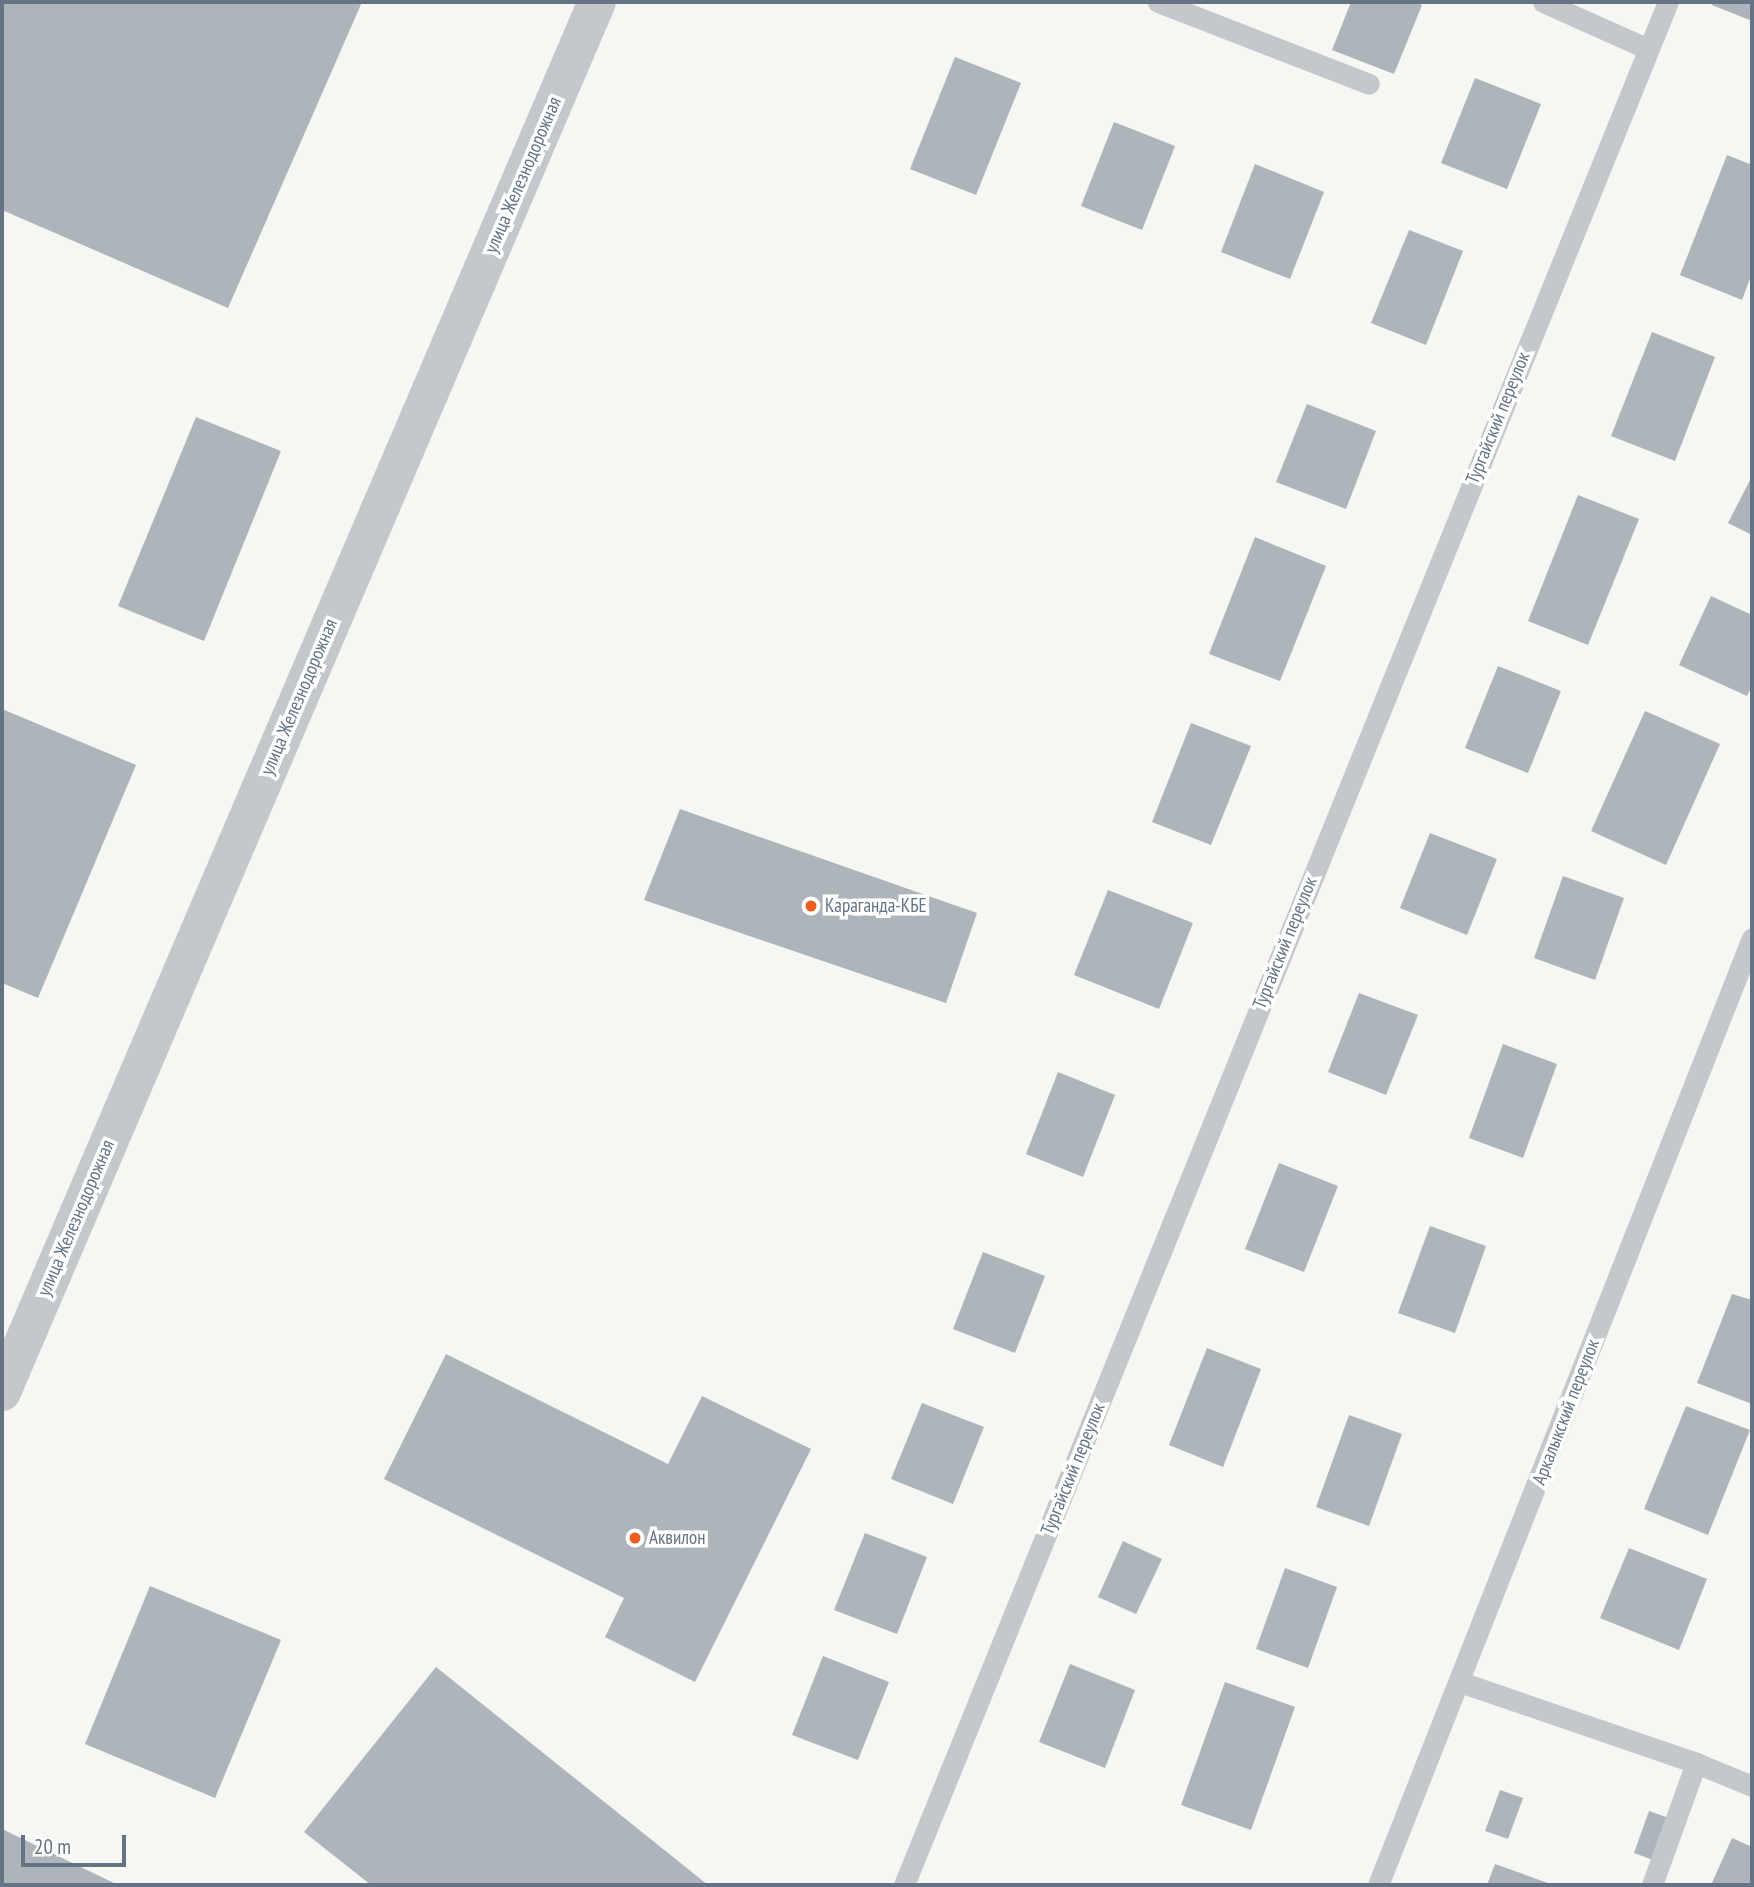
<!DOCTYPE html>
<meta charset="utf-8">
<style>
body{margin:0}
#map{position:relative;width:1754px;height:1887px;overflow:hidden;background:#f6f6f3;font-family:"PT Sans Narrow",sans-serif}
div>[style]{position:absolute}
.building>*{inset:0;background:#adb4ba}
.service>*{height:21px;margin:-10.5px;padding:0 10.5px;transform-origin:10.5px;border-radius:10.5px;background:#c4c7cb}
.minor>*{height:38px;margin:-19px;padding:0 19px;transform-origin:19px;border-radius:19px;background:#c4c7cb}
.dots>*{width:19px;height:19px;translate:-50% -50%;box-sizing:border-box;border:4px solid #fff;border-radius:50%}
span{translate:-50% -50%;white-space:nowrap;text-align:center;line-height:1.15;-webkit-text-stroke:7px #fff;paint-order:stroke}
.street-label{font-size:19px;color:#647485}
.poi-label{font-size:19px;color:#647485}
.left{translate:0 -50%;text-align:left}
.frame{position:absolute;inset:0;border:4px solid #647485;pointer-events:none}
.scale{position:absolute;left:21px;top:1835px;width:105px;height:32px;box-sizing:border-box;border:4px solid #647485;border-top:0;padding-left:9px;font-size:21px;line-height:24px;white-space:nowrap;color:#647485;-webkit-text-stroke:5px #fff;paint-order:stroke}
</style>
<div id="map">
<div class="building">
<div style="clip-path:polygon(2px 2px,362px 2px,228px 308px,2px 210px)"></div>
<div style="clip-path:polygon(1351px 2px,1414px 2px,1422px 5px,1394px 74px,1332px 50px)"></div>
<div style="clip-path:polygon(1714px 2px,1752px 2px,1752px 21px,1712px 5px)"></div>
<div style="clip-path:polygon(955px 57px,1021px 83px,976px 195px,910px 169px)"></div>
<div style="clip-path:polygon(1475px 78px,1541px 104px,1507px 189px,1441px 163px)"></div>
<div style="clip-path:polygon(1114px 122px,1175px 146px,1142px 230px,1081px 206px)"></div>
<div style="clip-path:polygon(1727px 155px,1752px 165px,1752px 273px,1742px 300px,1680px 275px)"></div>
<div style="clip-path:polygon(1255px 164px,1324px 192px,1290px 279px,1221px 252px)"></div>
<div style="clip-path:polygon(1409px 230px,1463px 251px,1426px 345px,1371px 323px)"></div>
<div style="clip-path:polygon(1652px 332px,1715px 357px,1675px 461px,1611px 436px)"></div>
<div style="clip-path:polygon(1307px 404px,1376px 431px,1346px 509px,1276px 482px)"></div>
<div style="clip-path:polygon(196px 417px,281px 451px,204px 641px,118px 606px)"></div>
<div style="clip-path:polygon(1752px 476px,1752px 535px,1728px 523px)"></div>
<div style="clip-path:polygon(1578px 495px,1639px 519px,1588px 645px,1528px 621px)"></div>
<div style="clip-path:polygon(1255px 537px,1326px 566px,1280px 681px,1209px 654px)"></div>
<div style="clip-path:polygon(1711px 596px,1752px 615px,1752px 686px,1747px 696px,1679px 665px)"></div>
<div style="clip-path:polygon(1498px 666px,1561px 691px,1528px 773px,1465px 748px)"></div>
<div style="clip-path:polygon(2px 709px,136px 765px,38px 998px,2px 983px)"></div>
<div style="clip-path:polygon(1645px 711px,1720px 744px,1666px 865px,1591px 831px)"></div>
<div style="clip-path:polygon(1191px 723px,1251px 746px,1211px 845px,1152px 822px)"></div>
<div style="clip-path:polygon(680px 809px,977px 913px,946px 1003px,644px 900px)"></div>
<div style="clip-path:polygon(1430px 833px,1497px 859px,1467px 935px,1400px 908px)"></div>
<div style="clip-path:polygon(1563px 876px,1624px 898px,1595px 980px,1534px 958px)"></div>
<div style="clip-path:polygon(1108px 890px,1193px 923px,1159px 1009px,1074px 975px)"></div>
<div style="clip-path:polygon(1359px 993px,1418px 1015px,1386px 1095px,1328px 1072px)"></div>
<div style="clip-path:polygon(1503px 1044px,1557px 1064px,1523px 1158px,1469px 1138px)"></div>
<div style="clip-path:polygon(1058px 1072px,1115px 1095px,1083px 1177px,1026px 1154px)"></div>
<div style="clip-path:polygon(1279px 1163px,1338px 1186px,1304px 1272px,1245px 1249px)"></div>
<div style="clip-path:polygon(1430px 1226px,1486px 1246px,1455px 1333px,1398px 1313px)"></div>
<div style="clip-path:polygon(983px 1252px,1045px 1276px,1015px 1353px,953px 1329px)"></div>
<div style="clip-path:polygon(1732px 1294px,1752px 1300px,1752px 1404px,1697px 1383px)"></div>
<div style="clip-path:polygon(1207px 1348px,1261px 1369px,1223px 1467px,1169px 1445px)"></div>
<div style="clip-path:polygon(446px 1354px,668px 1464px,702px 1396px,811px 1449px,695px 1682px,605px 1637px,624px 1598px,384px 1479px)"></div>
<div style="clip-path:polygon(922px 1403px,984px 1427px,953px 1504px,891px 1479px)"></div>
<div style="clip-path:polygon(1686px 1406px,1750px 1430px,1708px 1535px,1644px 1509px)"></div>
<div style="clip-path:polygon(1349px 1415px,1402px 1434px,1369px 1526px,1316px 1507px)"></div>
<div style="clip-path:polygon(865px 1533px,927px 1557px,897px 1634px,834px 1610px)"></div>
<div style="clip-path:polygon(1123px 1541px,1162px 1559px,1136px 1614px,1098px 1597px)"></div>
<div style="clip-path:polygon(1629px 1548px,1707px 1579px,1679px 1650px,1600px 1618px)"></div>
<div style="clip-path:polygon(1285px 1568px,1337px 1587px,1308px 1668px,1256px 1649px)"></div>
<div style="clip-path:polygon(150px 1586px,281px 1640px,215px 1798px,85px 1744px)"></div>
<div style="clip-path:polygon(823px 1656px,889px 1682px,858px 1760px,792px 1735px)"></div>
<div style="clip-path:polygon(1070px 1664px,1135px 1690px,1105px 1768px,1039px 1742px)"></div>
<div style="clip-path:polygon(436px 1667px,708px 1885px,371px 1885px,304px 1832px)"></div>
<div style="clip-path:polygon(1225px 1682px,1295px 1707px,1251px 1830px,1181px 1805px)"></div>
<div style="clip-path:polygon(1500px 1790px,1523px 1798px,1508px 1839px,1485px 1831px)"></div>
<div style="clip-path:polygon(1649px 1811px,1672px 1819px,1656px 1861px,1634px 1853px)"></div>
<div style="clip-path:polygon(2px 1829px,118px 1885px,2px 1885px)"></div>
<div style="clip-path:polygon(1732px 1838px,1752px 1847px,1752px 1885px,1711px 1885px)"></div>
<div style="clip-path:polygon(1495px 1864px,1548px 1883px,1547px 1885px,1487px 1885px)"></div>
</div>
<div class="service">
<div style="left:1158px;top:2px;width:226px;rotate:21.2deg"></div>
<div style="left:1543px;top:2px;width:115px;rotate:24.1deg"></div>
<div style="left:1460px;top:1682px;width:250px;rotate:18.9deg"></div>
<div style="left:904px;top:1885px;width:2032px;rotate:-67.92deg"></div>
<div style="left:1378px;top:1885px;width:1018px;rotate:-68.45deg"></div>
<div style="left:1652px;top:1885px;width:130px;rotate:-70.2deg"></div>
<div style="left:1696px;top:1763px;width:61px;rotate:22.3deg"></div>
</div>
<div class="minor">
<div style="left:2px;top:1392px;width:1512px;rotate:-66.83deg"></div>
</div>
<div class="dots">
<div style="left:811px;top:906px;background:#ea5d1f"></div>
<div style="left:635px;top:1538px;background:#ea5d1f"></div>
</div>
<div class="street-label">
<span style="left:523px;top:175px;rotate:-67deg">улица Железнодорожная</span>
<span style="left:1498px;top:418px;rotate:-68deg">Тургайский переулок</span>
<span style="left:299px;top:697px;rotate:-67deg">улица Железнодорожная</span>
<span style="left:1285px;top:943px;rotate:-68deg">Тургайский переулок</span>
<span style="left:76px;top:1218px;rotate:-67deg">улица Железнодорожная</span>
<span style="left:1566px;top:1412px;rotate:-69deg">Аркалыкский переулок</span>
<span style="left:1073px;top:1469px;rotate:-68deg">Тургайский переулок</span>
</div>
<div class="poi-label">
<span class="left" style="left:825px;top:906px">Караганда-КБЕ</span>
<span class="left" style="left:649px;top:1538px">Аквилон</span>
</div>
<div class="frame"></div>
<div class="scale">20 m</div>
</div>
